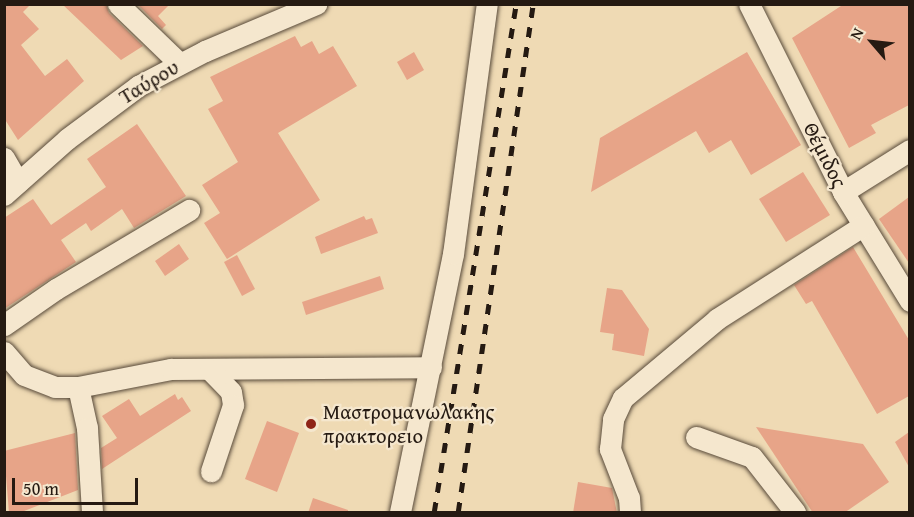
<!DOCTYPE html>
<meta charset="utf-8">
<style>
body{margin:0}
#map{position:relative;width:914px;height:517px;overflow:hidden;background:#efdab4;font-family:"Gentium Book Plus",serif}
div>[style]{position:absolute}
.building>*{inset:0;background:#e7a488}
.roads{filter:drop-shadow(0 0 2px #584a3a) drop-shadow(0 0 2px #584a3a)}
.minor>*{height:21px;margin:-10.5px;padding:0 10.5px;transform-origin:10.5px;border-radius:10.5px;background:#f5e7ce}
.rail>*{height:4.5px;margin-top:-2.25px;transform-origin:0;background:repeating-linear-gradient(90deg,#251a12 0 10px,transparent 0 20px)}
.dots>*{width:16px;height:16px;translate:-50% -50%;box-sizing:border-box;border:3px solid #f5e7ce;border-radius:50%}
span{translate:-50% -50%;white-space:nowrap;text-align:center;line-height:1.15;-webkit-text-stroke:4.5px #f5e7ce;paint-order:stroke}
.street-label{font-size:21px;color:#251a12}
.poi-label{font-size:21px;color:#251a12}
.left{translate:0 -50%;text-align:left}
.frame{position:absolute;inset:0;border:6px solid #251a12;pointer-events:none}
.north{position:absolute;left:842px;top:12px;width:60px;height:60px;-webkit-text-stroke:4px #f5e7ce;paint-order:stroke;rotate:298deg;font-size:16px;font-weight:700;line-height:24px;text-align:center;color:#251a12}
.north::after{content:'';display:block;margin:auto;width:21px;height:27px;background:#251a12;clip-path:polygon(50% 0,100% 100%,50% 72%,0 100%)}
.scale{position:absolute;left:12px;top:478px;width:126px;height:27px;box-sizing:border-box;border:3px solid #251a12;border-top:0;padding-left:8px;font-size:18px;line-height:21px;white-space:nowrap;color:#251a12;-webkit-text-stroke:4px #f5e7ce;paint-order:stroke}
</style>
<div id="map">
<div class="building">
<div style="clip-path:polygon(4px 4px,31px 4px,23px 12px,39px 29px,21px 45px,45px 76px,67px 59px,84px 81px,18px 140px,4px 118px)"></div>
<div style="clip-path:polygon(62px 4px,106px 4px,109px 13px,143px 46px,121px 60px)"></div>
<div style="clip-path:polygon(137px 4px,170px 4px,158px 16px,166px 25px,162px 29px)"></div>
<div style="clip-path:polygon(844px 4px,909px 4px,909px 105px,871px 125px,876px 133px,849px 148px,792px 38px)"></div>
<div style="clip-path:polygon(295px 36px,301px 47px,312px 41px,319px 54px,333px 46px,357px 86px,278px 133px,320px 200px,227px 259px,204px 223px,220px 213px,202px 185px,238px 162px,208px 109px,223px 101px,210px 77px)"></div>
<div style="clip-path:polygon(414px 52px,424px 70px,407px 80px,397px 62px)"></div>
<div style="clip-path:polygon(747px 52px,801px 145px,751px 175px,731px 140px,709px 153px,696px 131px,591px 192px,600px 138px)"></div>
<div style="clip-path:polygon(137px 124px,186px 196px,134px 228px,122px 209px,91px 231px,86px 223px,61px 240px,76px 262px,4px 309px,4px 218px,33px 199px,51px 225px,106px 187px,87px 159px)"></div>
<div style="clip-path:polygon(803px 172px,830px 215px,786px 242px,759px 199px)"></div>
<div style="clip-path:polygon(909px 197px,909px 263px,879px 219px)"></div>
<div style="clip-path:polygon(364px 216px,366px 220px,372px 218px,378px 233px,321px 254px,315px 237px)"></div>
<div style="clip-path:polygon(179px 244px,189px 259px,165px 276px,155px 261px)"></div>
<div style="clip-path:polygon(853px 247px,909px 340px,909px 396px,877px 414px,812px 301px,806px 304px,794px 285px)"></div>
<div style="clip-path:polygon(237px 255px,255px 289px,242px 296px,224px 262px)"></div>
<div style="clip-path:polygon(380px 276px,384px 289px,306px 315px,302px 302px)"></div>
<div style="clip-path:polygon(607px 288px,622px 290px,649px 329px,644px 356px,612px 350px,614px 334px,600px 332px)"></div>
<div style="clip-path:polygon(175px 394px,178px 400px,182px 397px,191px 411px,102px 469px,101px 448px,117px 438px,102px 416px,129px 399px,140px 416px)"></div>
<div style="clip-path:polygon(267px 421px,299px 433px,277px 492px,245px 479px)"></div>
<div style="clip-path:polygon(756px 427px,863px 444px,889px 482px,844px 513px,813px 513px)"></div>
<div style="clip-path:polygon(909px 432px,909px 467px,895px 442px)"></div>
<div style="clip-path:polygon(75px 433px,78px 490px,19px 513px,9px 513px,4px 451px)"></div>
<div style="clip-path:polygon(578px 482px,612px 488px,617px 513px,573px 513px)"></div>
<div style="clip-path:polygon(313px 498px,348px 510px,348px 513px,308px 513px)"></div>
</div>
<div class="roads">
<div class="minor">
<div style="left:118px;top:4px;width:85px;rotate:44deg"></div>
<div style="left:749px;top:4px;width:210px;rotate:63.4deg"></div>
<div style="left:843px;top:192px;width:128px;rotate:58.4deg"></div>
<div style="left:4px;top:158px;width:28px;rotate:60deg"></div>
<div style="left:843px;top:192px;width:79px;rotate:-32.1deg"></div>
<div style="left:4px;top:195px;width:84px;rotate:-41.6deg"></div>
<div style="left:67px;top:139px;width:89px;rotate:-36.7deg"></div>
<div style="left:138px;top:86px;width:76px;rotate:-27.6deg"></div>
<div style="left:205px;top:51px;width:121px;rotate:-22.9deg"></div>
<div style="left:4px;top:325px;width:63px;rotate:-34.7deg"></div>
<div style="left:56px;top:289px;width:155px;rotate:-30.7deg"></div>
<div style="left:4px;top:352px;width:30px;rotate:49deg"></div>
<div style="left:24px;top:375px;width:33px;rotate:21deg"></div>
<div style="left:55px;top:387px;width:23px"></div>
<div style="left:78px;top:387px;width:95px;rotate:-11deg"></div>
<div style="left:171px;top:369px;width:260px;rotate:-0.4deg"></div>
<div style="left:210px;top:370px;width:30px;rotate:46deg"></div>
<div style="left:231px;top:392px;width:13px;rotate:81deg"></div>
<div style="left:233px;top:405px;width:70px;rotate:108.4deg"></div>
<div style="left:78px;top:387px;width:42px;rotate:77.6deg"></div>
<div style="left:87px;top:428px;width:84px;rotate:86.6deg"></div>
<div style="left:696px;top:437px;width:59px;rotate:19.7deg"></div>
<div style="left:752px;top:457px;width:70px;rotate:52deg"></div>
<div style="left:400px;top:512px;width:263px;rotate:-78.4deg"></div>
<div style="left:453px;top:254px;width:252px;rotate:-82.3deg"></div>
<div style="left:630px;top:512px;width:14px;rotate:-94deg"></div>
<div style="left:629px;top:498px;width:53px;rotate:-111.2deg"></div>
<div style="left:610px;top:449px;width:30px;rotate:-84deg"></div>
<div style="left:613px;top:419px;width:23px;rotate:-65deg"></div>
<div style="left:623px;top:398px;width:123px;rotate:-40deg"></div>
<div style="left:717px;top:319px;width:174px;rotate:-32.6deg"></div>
</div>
</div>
<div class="rail">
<div style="left:434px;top:512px;width:515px;rotate:-80.83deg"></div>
<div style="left:458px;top:512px;width:514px;rotate:-81.6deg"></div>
</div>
<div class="dots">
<div style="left:311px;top:424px;background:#8f2418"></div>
</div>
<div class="street-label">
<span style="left:149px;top:82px;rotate:-31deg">Ταύρου</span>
<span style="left:825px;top:155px;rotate:63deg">Θέμιδος</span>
</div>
<div class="poi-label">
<span class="left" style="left:323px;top:424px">Μαστρομανωλακης<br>πρακτορειο</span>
</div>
<div class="frame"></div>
<div class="north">N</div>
<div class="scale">50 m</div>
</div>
